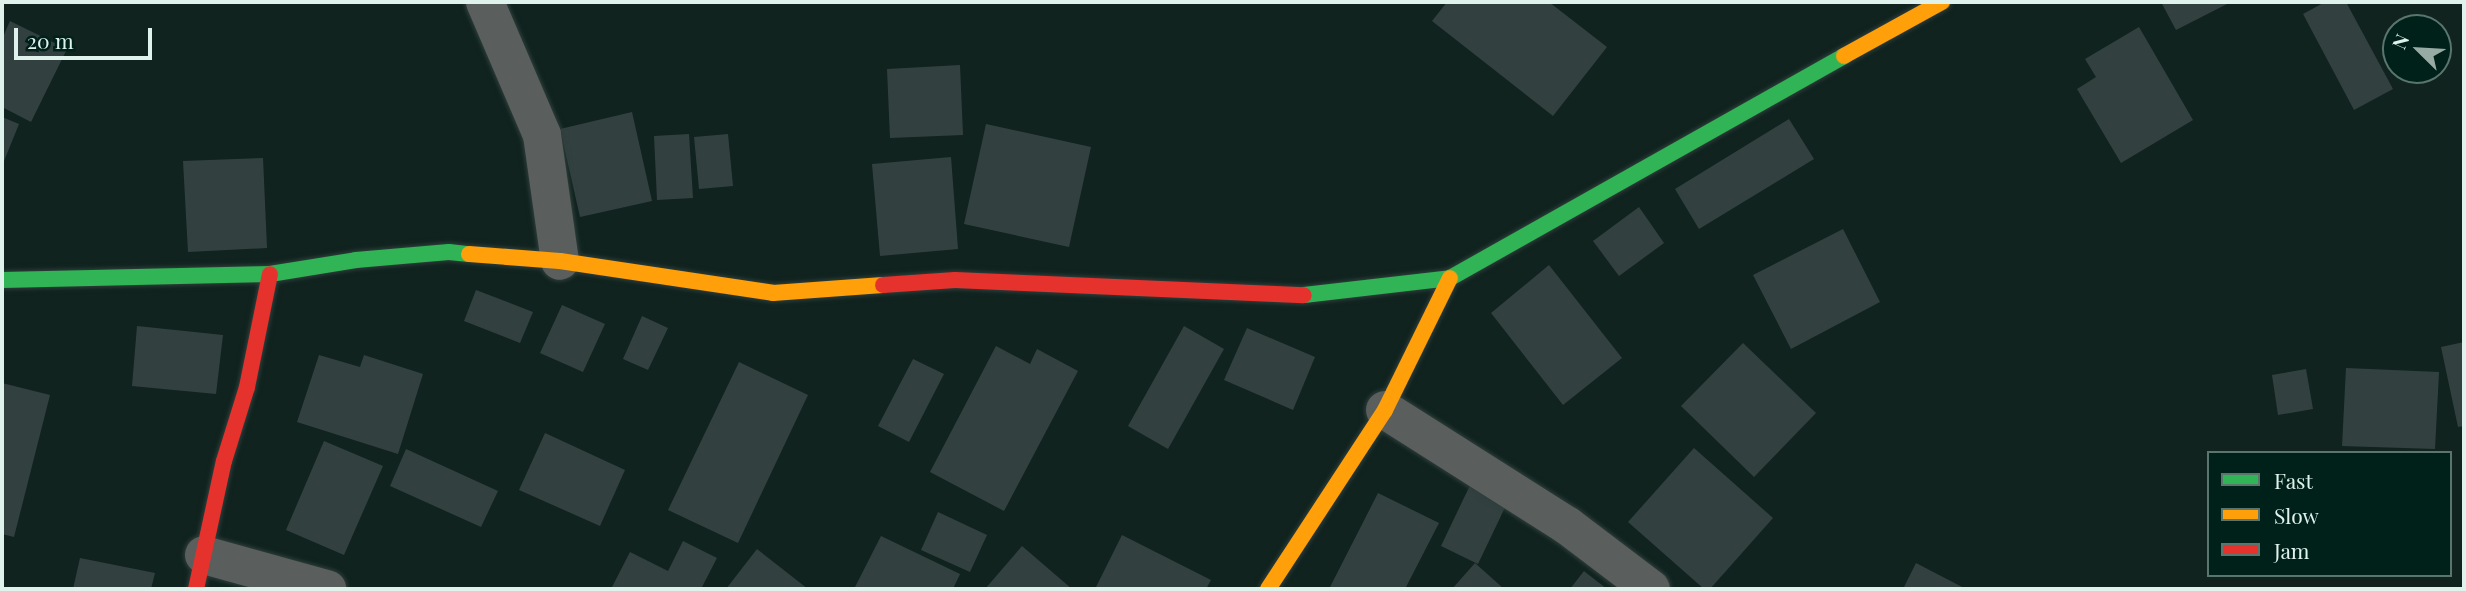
<!DOCTYPE html>
<style>
body{margin:0}
#map{position:relative;width:2466px;height:591px;overflow:hidden;background:#10231f;font-family:"Playfair Display",serif}
div>[style]{position:absolute}
.building>*{inset:0;background:#324140}
.roads{filter:drop-shadow(0 0 2px #2f3e3b) drop-shadow(0 0 2px #2f3e3b)}
.street>*{height:38px;margin:-19px;padding:0 19px;transform-origin:19px;border-radius:19px;background:#5a5f5d}
.fast>*{height:16px;margin:-8px;padding:0 8px;transform-origin:8px;border-radius:8px;background:#30b455}
.slow>*{height:16px;margin:-8px;padding:0 8px;transform-origin:8px;border-radius:8px;background:#ff9f0a}
.jam>*{height:16px;margin:-8px;padding:0 8px;transform-origin:8px;border-radius:8px;background:#e5322d}
span{translate:-50% -50%;white-space:nowrap;text-align:center;line-height:1.15;-webkit-text-stroke:6px #00211a;paint-order:stroke}
.frame{position:absolute;inset:0;border:4px solid #dff2ec;pointer-events:none}
.legend{position:absolute;left:2207px;top:451px;width:245px;height:126px;box-sizing:border-box;background:#00211a;border:2px solid #59756e;margin:0;padding:9px 12px;list-style:none;font-size:21px;color:#dff2ec}
.legend li{display:flex;align-items:center;gap:14px;height:35px}
.legend b{width:35px;border:2px solid #59756e}
.north{position:absolute;left:2382px;top:14px;width:70px;height:70px;box-sizing:border-box;background:#00211a;border:2px solid #59756e;border-radius:50%;rotate:294deg;font-size:19px;font-weight:700;line-height:28px;text-align:center;color:#dff2ec}
.north::after{content:'';display:block;margin:auto;width:24px;height:32px;background:#97aaa4;clip-path:polygon(50% 0,100% 100%,50% 72%,0 100%)}
.scale{position:absolute;left:14px;top:28px;width:138px;height:32px;box-sizing:border-box;border:4px solid #dff2ec;border-top:0;padding-left:9px;font-size:21px;line-height:24px;white-space:nowrap;color:#dff2ec;-webkit-text-stroke:5px #00211a;paint-order:stroke}
</style>
<div id="map">
<div class="building">
<div style="clip-path:polygon(1447px 2px,1549px 2px,1607px 47px,1553px 116px,1432px 21px)"></div>
<div style="clip-path:polygon(2161px 2px,2231px 2px,2176px 30px)"></div>
<div style="clip-path:polygon(2325px 2px,2346px 2px,2393px 89px,2354px 110px,2303px 14px)"></div>
<div style="clip-path:polygon(10px 21px,67px 49px,31px 122px,2px 107px,2px 39px)"></div>
<div style="clip-path:polygon(2139px 27px,2193px 120px,2121px 163px,2077px 89px,2096px 77px,2085px 59px)"></div>
<div style="clip-path:polygon(960px 65px,963px 135px,890px 138px,887px 69px)"></div>
<div style="clip-path:polygon(632px 112px,652px 201px,580px 217px,560px 129px)"></div>
<div style="clip-path:polygon(2px 117px,19px 124px,2px 166px)"></div>
<div style="clip-path:polygon(1789px 119px,1814px 159px,1699px 229px,1675px 189px)"></div>
<div style="clip-path:polygon(986px 124px,1091px 147px,1069px 247px,964px 224px)"></div>
<div style="clip-path:polygon(689px 134px,693px 198px,657px 200px,654px 136px)"></div>
<div style="clip-path:polygon(728px 134px,733px 186px,699px 189px,694px 137px)"></div>
<div style="clip-path:polygon(951px 157px,958px 249px,880px 256px,872px 164px)"></div>
<div style="clip-path:polygon(263px 158px,267px 248px,188px 252px,183px 161px)"></div>
<div style="clip-path:polygon(1639px 207px,1664px 243px,1619px 276px,1593px 241px)"></div>
<div style="clip-path:polygon(1843px 229px,1880px 302px,1791px 349px,1753px 275px)"></div>
<div style="clip-path:polygon(1549px 265px,1622px 358px,1563px 405px,1491px 313px)"></div>
<div style="clip-path:polygon(476px 290px,533px 312px,520px 343px,464px 321px)"></div>
<div style="clip-path:polygon(562px 305px,605px 324px,583px 372px,540px 353px)"></div>
<div style="clip-path:polygon(642px 316px,668px 328px,648px 370px,623px 359px)"></div>
<div style="clip-path:polygon(137px 326px,223px 335px,216px 394px,132px 386px)"></div>
<div style="clip-path:polygon(1184px 326px,1224px 349px,1168px 449px,1128px 426px)"></div>
<div style="clip-path:polygon(1247px 328px,1315px 357px,1293px 410px,1224px 380px)"></div>
<div style="clip-path:polygon(2464px 342px,2464px 426px,2458px 427px,2441px 347px)"></div>
<div style="clip-path:polygon(1743px 343px,1816px 413px,1754px 477px,1681px 406px)"></div>
<div style="clip-path:polygon(996px 346px,1030px 364px,1037px 349px,1078px 371px,1004px 511px,930px 472px)"></div>
<div style="clip-path:polygon(319px 355px,360px 367px,364px 355px,423px 374px,398px 454px,297px 422px)"></div>
<div style="clip-path:polygon(913px 359px,944px 374px,909px 442px,878px 426px)"></div>
<div style="clip-path:polygon(739px 362px,808px 395px,738px 543px,668px 510px)"></div>
<div style="clip-path:polygon(2346px 368px,2439px 372px,2435px 449px,2342px 446px)"></div>
<div style="clip-path:polygon(2306px 369px,2313px 409px,2278px 415px,2272px 375px)"></div>
<div style="clip-path:polygon(2px 383px,50px 395px,14px 537px,2px 534px)"></div>
<div style="clip-path:polygon(545px 433px,625px 470px,600px 526px,519px 490px)"></div>
<div style="clip-path:polygon(324px 441px,383px 466px,344px 555px,286px 530px)"></div>
<div style="clip-path:polygon(1694px 448px,1773px 518px,1710px 589px,1704px 589px,1628px 522px)"></div>
<div style="clip-path:polygon(406px 449px,498px 491px,481px 527px,390px 486px)"></div>
<div style="clip-path:polygon(1473px 479px,1510px 497px,1478px 564px,1441px 546px)"></div>
<div style="clip-path:polygon(1378px 493px,1439px 523px,1405px 589px,1329px 589px)"></div>
<div style="clip-path:polygon(938px 512px,987px 535px,970px 572px,921px 550px)"></div>
<div style="clip-path:polygon(1122px 535px,1211px 580px,1206px 589px,1095px 589px)"></div>
<div style="clip-path:polygon(881px 536px,960px 574px,953px 589px,854px 589px)"></div>
<div style="clip-path:polygon(683px 541px,717px 558px,701px 589px,611px 589px,630px 552px,668px 571px)"></div>
<div style="clip-path:polygon(1022px 546px,1072px 589px,985px 589px)"></div>
<div style="clip-path:polygon(757px 549px,808px 589px,726px 589px)"></div>
<div style="clip-path:polygon(80px 558px,155px 573px,151px 589px,73px 589px)"></div>
<div style="clip-path:polygon(1475px 563px,1504px 589px,1452px 589px)"></div>
<div style="clip-path:polygon(1916px 563px,1966px 589px,1903px 589px)"></div>
<div style="clip-path:polygon(1584px 571px,1607px 589px,1570px 589px)"></div>
</div>
<div class="roads">
<div class="street">
<div style="left:485px;top:2px;width:145px;rotate:66.8deg"></div>
<div style="left:542px;top:135px;width:127px;rotate:81.9deg"></div>
<div style="left:1385px;top:410px;width:217px;rotate:32.4deg"></div>
<div style="left:1568px;top:526px;width:104px;rotate:37.2deg"></div>
<div style="left:204px;top:555px;width:128px;rotate:15.5deg"></div>
</div>
<div class="fast">
<div style="left:2px;top:280px;width:268px;rotate:-1.3deg"></div>
<div style="left:270px;top:274px;width:87px;rotate:-9.2deg"></div>
<div style="left:356px;top:260px;width:93px;rotate:-4.9deg"></div>
<div style="left:449px;top:252px;width:20px;rotate:6deg"></div>
<div style="left:1304px;top:295px;width:147px;rotate:-6.6deg"></div>
<div style="left:1450px;top:278px;width:452px;rotate:-29.4deg"></div>
</div>
<div class="slow">
<div style="left:1844px;top:56px;width:112px;rotate:-28.9deg"></div>
<div style="left:469px;top:254px;width:91px;rotate:4.4deg"></div>
<div style="left:560px;top:261px;width:215px;rotate:8.5deg"></div>
<div style="left:773px;top:293px;width:110px;rotate:-4.2deg"></div>
<div style="left:1268px;top:589px;width:214px;rotate:-56.8deg"></div>
<div style="left:1385px;top:410px;width:147px;rotate:-63.8deg"></div>
</div>
<div class="jam">
<div style="left:883px;top:285px;width:72px;rotate:-4deg"></div>
<div style="left:955px;top:280px;width:349px;rotate:2.5deg"></div>
<div style="left:196px;top:589px;width:131px;rotate:-77.7deg"></div>
<div style="left:224px;top:461px;width:77px;rotate:-72.7deg"></div>
<div style="left:247px;top:387px;width:115px;rotate:-78.5deg"></div>
</div>
</div>
<div class="frame"></div>
<ul class="legend">
<li><b style="height:9px;background:#30b455"></b>Fast</li>
<li><b style="height:9px;background:#ff9f0a"></b>Slow</li>
<li><b style="height:9px;background:#e5322d"></b>Jam</li>
</ul>
<div class="north">N</div>
<div class="scale">20 m</div>
</div>
